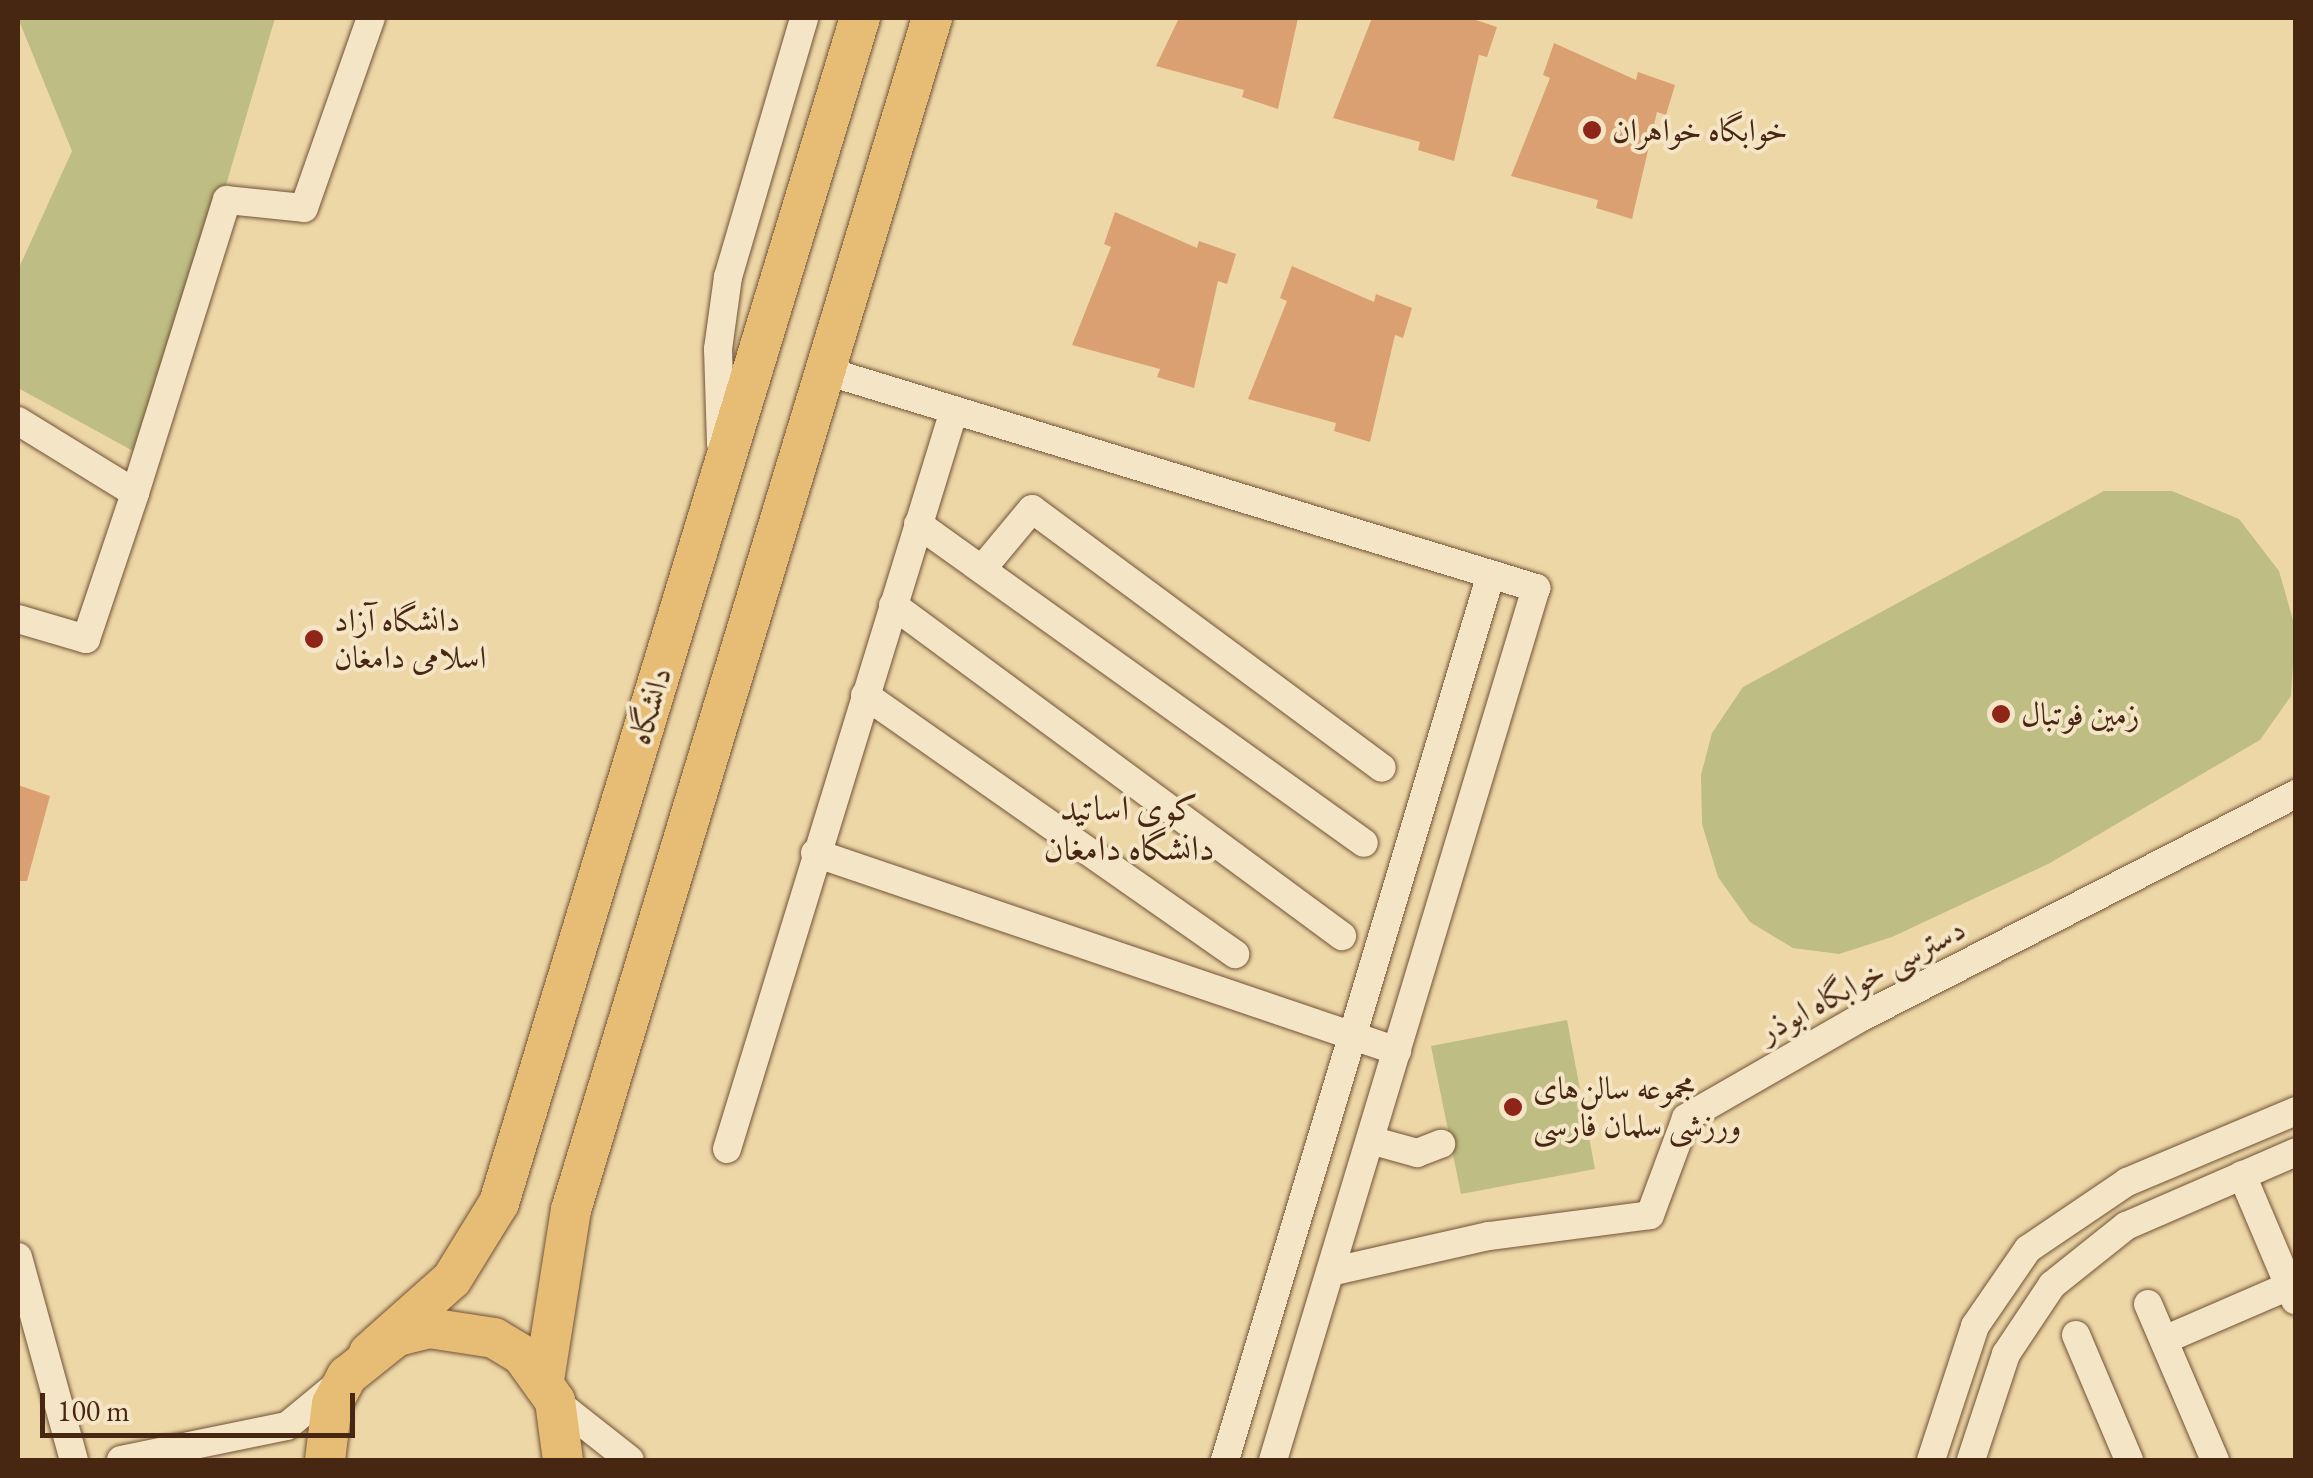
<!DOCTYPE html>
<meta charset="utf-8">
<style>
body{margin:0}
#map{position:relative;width:2313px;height:1478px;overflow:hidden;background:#eed7a7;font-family:"EB Garamond",Amiri,serif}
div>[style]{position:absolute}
.green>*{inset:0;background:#bebd83}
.building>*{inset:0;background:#daa072}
.roads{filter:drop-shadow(0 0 2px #715337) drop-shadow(0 0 2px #715337)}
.minor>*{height:28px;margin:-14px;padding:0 14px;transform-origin:14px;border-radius:14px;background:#f4e5c6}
.highway>*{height:40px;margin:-20px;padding:0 20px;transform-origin:20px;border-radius:20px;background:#e7bc74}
.dots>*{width:28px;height:28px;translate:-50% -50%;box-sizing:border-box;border:5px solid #f4e5c6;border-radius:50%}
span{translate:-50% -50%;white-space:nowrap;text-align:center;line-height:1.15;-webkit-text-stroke:8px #f4e5c6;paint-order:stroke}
.poi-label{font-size:32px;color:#472712}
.left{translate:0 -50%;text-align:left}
.street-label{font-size:32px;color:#472712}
.neighbourhood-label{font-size:35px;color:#472712}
.frame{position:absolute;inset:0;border:20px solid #472712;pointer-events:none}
.scale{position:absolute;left:40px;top:1393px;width:315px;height:45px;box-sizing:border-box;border:5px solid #472712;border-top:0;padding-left:12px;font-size:30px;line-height:35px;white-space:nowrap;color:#472712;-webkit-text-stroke:8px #f4e5c6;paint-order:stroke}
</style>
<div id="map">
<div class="green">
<div style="clip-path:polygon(18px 18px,275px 18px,146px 458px,18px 388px,18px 270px,72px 151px)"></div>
<div style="clip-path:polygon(2104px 491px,2172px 491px,2239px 519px,2279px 571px,2295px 627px,2291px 696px,2260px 740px,2050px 863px,1892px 937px,1839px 954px,1793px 948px,1750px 922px,1718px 877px,1702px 824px,1701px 775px,1712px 733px,1743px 687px)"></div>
<div style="clip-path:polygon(1567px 1020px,1595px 1169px,1461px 1194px,1431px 1046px)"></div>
</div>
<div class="building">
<div style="clip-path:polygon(1179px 18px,1298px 18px,1278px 109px,1242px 97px,1244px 90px,1156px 66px)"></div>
<div style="clip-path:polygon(1372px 18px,1470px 18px,1497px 27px,1487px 57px,1479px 55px,1454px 161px,1418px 150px,1420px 142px,1333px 118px)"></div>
<div style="clip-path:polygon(1554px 43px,1636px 80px,1638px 72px,1675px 85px,1666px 115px,1657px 112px,1632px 219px,1596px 208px,1598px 200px,1511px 176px,1550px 78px,1543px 75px)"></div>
<div style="clip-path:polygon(1115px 212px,1197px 248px,1199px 241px,1236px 254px,1227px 284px,1218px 281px,1194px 388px,1157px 377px,1160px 369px,1072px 345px,1111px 247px,1104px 244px)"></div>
<div style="clip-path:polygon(1292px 266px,1374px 302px,1376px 294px,1412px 308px,1403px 338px,1395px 335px,1370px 442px,1334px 431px,1336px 423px,1248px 399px,1287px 301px,1280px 298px)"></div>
<div style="clip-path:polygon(18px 785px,50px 796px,27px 881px,18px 881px)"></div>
</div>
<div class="roads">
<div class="minor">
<div style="left:823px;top:370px;width:746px;rotate:17deg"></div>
<div style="left:1536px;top:588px;width:911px;rotate:106.78deg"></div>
<div style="left:18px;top:421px;width:137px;rotate:31.6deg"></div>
<div style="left:135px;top:493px;width:307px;rotate:-72.6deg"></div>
<div style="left:227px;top:200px;width:77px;rotate:5.9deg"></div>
<div style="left:304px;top:208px;width:201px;rotate:-70.6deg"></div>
<div style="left:721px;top:444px;width:95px;rotate:-91.8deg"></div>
<div style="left:718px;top:349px;width:73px;rotate:-82.1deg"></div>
<div style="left:728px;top:277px;width:270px;rotate:-73.6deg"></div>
<div style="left:918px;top:524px;width:548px;rotate:35.57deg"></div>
<div style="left:982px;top:569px;width:78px;rotate:-50.2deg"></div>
<div style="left:1032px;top:509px;width:435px;rotate:36.5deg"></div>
<div style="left:893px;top:605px;width:558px;rotate:36.4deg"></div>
<div style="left:18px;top:619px;width:71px;rotate:16.4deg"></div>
<div style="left:86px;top:639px;width:154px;rotate:-71.4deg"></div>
<div style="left:865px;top:695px;width:452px;rotate:35deg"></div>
<div style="left:815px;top:853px;width:615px;rotate:18.79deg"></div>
<div style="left:1370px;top:1140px;width:49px;rotate:15.5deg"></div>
<div style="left:1417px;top:1153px;width:26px;rotate:-21deg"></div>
<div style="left:727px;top:1149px;width:773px;rotate:-72.92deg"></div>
<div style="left:2242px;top:1175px;width:136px;rotate:67deg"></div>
<div style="left:18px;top:1257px;width:211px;rotate:74.6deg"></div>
<div style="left:1330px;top:1272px;width:163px;rotate:-12.8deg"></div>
<div style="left:1489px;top:1236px;width:162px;rotate:-7.4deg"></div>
<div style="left:1650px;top:1215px;width:103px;rotate:-69.6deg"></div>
<div style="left:1686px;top:1118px;width:201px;rotate:-29.9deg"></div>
<div style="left:1860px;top:1018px;width:490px;rotate:-27.2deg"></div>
<div style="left:2148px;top:1304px;width:170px;rotate:66.8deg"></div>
<div style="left:2076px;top:1335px;width:136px;rotate:67deg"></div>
<div style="left:2164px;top:1340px;width:144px;rotate:-23.4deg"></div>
<div style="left:555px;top:1401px;width:95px;rotate:38.2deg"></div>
<div style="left:121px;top:1460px;width:169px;rotate:-11.6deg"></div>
<div style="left:287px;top:1426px;width:66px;rotate:-39.5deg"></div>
<div style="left:1225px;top:1460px;width:925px;rotate:-73.29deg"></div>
<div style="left:1931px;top:1460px;width:141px;rotate:-71.8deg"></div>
<div style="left:1975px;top:1326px;width:93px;rotate:-55.5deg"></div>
<div style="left:2028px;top:1249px;width:120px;rotate:-34.1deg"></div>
<div style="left:2127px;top:1182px;width:183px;rotate:-22.8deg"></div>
<div style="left:1971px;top:1460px;width:112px;rotate:-71.7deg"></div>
<div style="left:2006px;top:1354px;width:83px;rotate:-56.3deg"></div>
<div style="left:2052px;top:1285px;width:95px;rotate:-38.6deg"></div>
<div style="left:2126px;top:1226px;width:185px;rotate:-23.5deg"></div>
</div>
<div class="highway">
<div style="left:369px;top:1353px;width:111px;rotate:-41.7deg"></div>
<div style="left:452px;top:1279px;width:89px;rotate:-58.3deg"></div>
<div style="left:499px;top:1203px;width:1239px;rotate:-73.06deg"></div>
<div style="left:544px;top:1380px;width:172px;rotate:-81deg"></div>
<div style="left:571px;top:1210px;width:1245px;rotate:-73.15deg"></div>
<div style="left:325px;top:1460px;width:56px;rotate:-82.9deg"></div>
<div style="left:332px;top:1404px;width:32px;rotate:-62deg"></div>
<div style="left:347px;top:1376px;width:64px;rotate:-38.7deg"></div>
<div style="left:397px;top:1336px;width:33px;rotate:-14deg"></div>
<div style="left:429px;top:1328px;width:66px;rotate:8.7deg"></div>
<div style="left:494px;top:1338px;width:33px;rotate:31deg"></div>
<div style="left:522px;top:1355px;width:57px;rotate:54.3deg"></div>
<div style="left:555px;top:1401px;width:60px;rotate:82.3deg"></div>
</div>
</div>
<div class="dots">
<div style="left:1592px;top:130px;background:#8f2418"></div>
<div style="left:314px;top:639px;background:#8f2418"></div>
<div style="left:2001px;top:714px;background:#8f2418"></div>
<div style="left:1513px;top:1107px;background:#8f2418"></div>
</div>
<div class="poi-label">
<span class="left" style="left:1612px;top:130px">خوابگاه خواهران</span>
<span class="left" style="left:334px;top:639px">دانشگاه آزاد<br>اسلامی دامغان</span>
<span class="left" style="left:2021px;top:714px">زمین فوتبال</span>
<span class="left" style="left:1533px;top:1107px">مجموعه سالن‌های<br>ورزشی سلمان فارسی</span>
</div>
<div class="street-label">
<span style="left:650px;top:706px;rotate:-73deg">دانشگاه</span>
<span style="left:1862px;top:980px;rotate:-28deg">دسترسی خوابگاه ابوذر</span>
</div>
<div class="neighbourhood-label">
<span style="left:1129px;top:828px">کوی اساتید<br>دانشگاه دامغان</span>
</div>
<div class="frame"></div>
<div class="scale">100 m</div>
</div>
